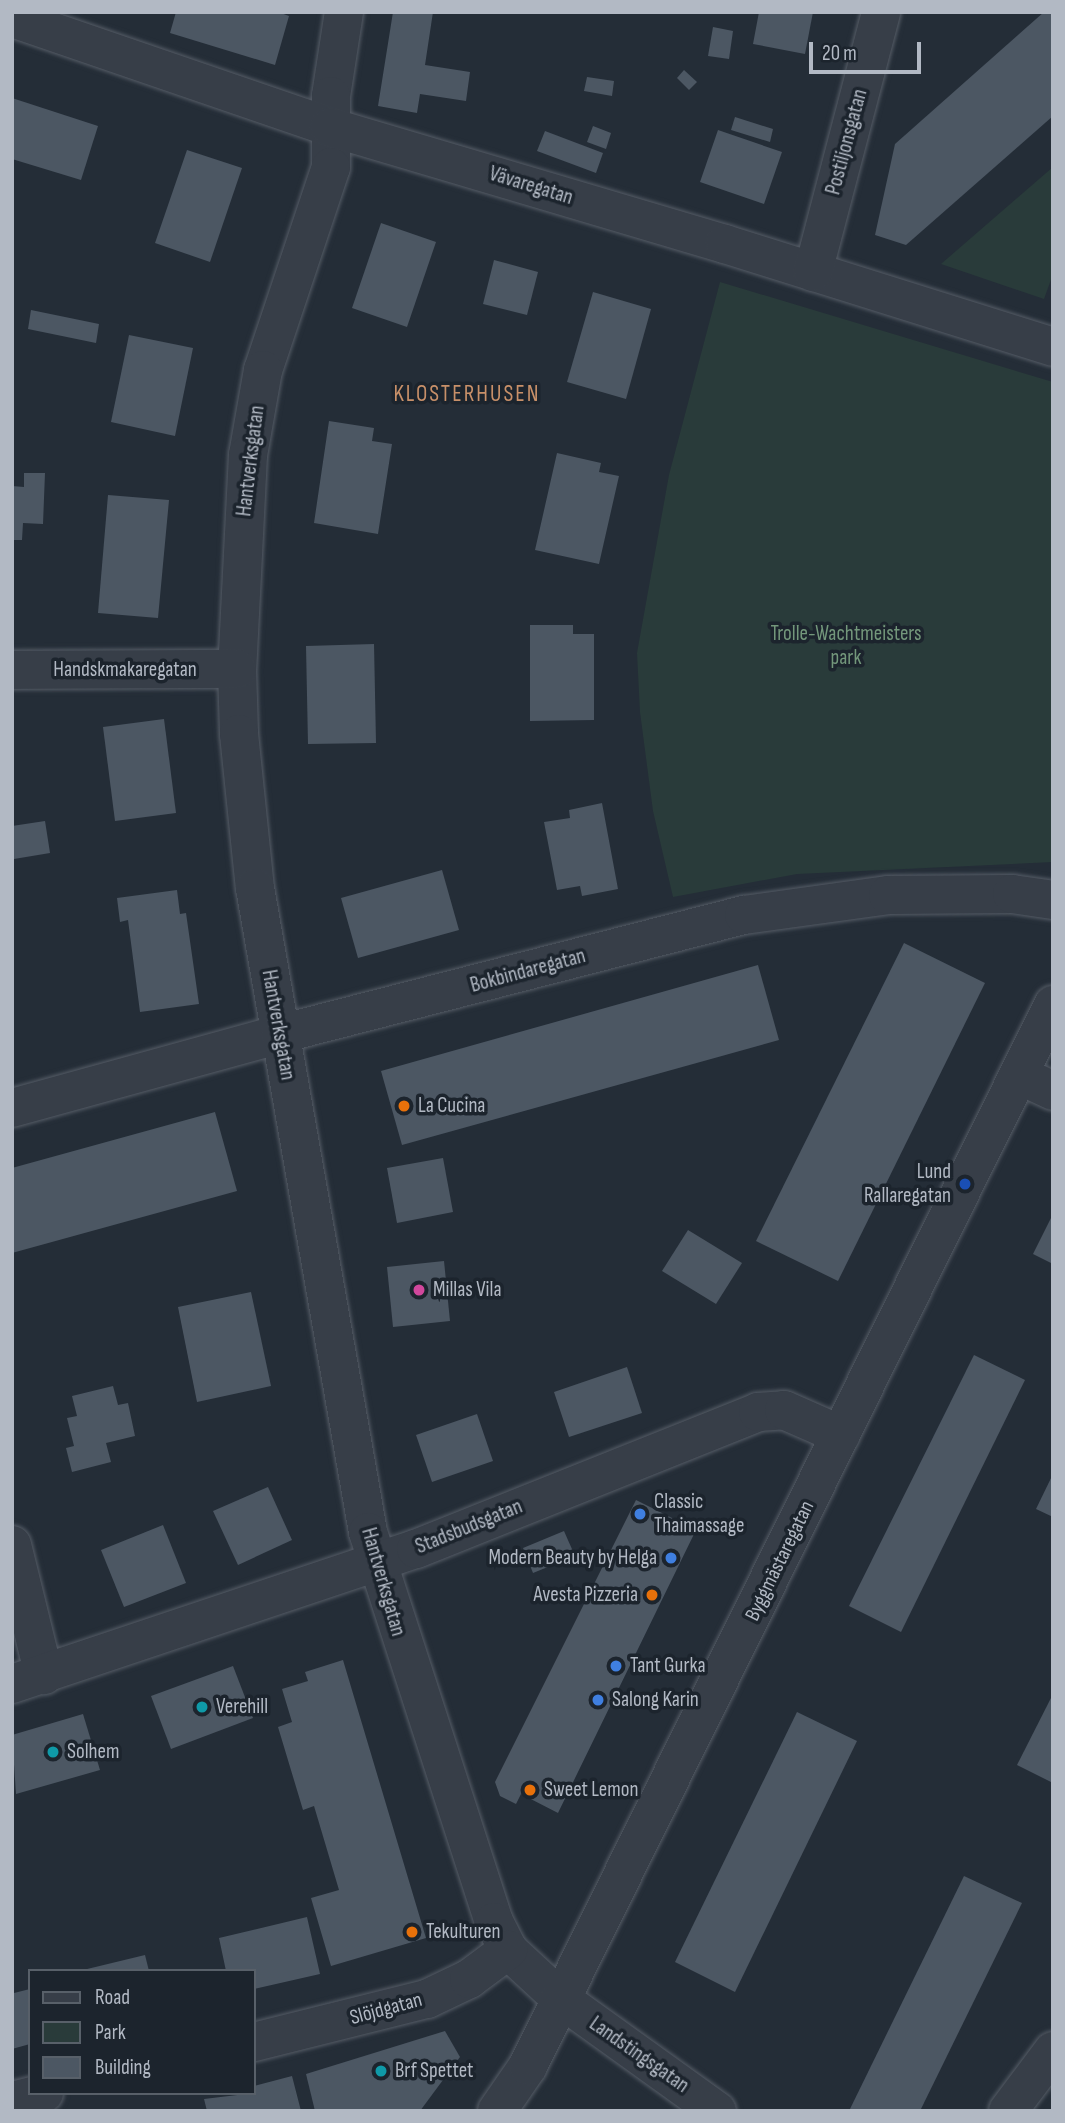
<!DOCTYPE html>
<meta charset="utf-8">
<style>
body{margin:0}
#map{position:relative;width:1065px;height:2123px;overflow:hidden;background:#242d37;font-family:"Sofia Sans Condensed",sans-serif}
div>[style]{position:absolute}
.green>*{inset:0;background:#293b3a}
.building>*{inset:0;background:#4c5763}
.roads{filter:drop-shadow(0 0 2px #555c66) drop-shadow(0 0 2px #555c66)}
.minor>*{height:38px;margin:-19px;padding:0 19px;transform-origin:19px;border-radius:19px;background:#373e48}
.tertiary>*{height:38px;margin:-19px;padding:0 19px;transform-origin:19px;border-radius:19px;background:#373e48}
.dots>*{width:19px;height:19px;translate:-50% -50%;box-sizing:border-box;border:4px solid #1c242d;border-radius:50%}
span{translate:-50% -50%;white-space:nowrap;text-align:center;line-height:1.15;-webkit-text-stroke:7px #1c242d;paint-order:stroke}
.street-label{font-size:21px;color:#b2b9c4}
.park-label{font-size:21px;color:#73977b}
.poi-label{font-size:21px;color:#b2b9c4}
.left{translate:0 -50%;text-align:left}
.right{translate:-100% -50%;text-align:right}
.neighbourhood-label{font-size:23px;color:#c89069;letter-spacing:2px}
.frame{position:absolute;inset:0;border:14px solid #b2b9c4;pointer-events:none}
.legend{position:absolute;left:28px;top:1969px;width:228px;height:126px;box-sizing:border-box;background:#1c242d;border:2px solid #586069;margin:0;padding:9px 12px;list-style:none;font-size:21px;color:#b2b9c4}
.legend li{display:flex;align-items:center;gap:14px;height:35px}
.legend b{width:35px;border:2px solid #586069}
.scale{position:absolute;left:809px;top:42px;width:112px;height:32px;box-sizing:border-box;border:4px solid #b2b9c4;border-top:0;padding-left:9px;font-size:21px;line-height:24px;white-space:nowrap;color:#b2b9c4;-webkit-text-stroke:5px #1c242d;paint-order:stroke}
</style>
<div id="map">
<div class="green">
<div style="clip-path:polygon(1053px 167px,1053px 274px,1044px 299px,941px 264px)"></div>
<div style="clip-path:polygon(720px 282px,1053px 382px,1053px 862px,797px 874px,673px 897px,653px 811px,640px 712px,637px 653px,669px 475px)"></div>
</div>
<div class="building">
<div style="clip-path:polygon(176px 12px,278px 12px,289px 16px,275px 65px,170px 33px)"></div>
<div style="clip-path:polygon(393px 12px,433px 12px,425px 65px,470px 72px,466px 101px,420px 94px,417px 113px,378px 106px)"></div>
<div style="clip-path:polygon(759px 12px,813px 12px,805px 54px,753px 44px)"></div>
<div style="clip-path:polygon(1044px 12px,1053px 12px,1053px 116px,906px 245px,875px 235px,895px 144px)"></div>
<div style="clip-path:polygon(713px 27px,733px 31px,729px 59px,708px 56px)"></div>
<div style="clip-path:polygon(684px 70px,697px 82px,689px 90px,677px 78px)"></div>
<div style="clip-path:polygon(587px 77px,614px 81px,612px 96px,584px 91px)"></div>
<div style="clip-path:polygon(12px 98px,98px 126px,81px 180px,12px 159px)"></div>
<div style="clip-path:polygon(735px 117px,773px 129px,770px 142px,731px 130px)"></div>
<div style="clip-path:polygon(593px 126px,611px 133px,606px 149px,587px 142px)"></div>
<div style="clip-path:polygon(718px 130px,782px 152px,764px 204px,700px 182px)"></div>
<div style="clip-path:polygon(545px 131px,603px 153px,596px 173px,537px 151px)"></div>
<div style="clip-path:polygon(187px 150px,242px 168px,210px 262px,155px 243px)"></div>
<div style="clip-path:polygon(381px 223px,436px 242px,407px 327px,352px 308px)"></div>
<div style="clip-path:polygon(494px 260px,538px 272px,527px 315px,483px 304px)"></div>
<div style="clip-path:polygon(593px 292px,651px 309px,626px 399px,567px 382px)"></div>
<div style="clip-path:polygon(31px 310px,99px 324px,96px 343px,28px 329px)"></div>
<div style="clip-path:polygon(129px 335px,193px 348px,175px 436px,111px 422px)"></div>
<div style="clip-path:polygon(329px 421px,374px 428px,372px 441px,392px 444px,378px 534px,314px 523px)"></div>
<div style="clip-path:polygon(557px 453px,601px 463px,599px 472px,619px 476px,599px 564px,535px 550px)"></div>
<div style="clip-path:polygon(24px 473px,45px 473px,43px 524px,23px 523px,22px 540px,12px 540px,12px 486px,24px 487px)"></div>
<div style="clip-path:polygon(108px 495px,169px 500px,158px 618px,98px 613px)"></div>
<div style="clip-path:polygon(530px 625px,573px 625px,573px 634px,594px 634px,594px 720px,530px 721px)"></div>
<div style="clip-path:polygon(374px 644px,376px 743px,308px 744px,306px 646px)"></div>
<div style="clip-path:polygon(164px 719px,176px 813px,115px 821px,103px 727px)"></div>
<div style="clip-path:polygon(602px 803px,618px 889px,582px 896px,580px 886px,557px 890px,544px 822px,570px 818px,569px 810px)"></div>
<div style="clip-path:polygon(45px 821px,50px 853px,14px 859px,12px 826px)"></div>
<div style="clip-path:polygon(442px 870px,459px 930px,358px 958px,341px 898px)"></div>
<div style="clip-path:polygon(177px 890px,180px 914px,186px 913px,199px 1004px,140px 1012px,128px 920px,120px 922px,117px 898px)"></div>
<div style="clip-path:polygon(904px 943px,985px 983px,838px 1281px,756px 1241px)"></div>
<div style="clip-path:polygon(758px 965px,779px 1040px,402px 1145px,381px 1071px)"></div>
<div style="clip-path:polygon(215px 1112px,237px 1191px,12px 1253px,12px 1168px)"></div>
<div style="clip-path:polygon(443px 1158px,453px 1212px,397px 1223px,387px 1168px)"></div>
<div style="clip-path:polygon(1053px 1214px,1053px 1264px,1033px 1254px)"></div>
<div style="clip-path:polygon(688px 1230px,742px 1263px,716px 1304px,662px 1271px)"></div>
<div style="clip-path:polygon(444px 1261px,450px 1321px,393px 1327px,387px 1267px)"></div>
<div style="clip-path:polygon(251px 1292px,271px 1386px,197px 1402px,178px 1307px)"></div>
<div style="clip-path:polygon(974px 1355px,1025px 1380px,901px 1632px,849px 1606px)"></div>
<div style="clip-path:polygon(627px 1367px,642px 1413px,569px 1437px,554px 1392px)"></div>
<div style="clip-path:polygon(113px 1386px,118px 1405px,128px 1403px,135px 1436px,106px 1443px,111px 1462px,72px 1472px,66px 1448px,74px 1446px,67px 1418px,77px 1416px,72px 1396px)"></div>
<div style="clip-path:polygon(477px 1414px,493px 1461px,432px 1482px,416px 1435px)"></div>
<div style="clip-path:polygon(1053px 1474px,1053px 1517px,1036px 1509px)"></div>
<div style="clip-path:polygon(268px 1487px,292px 1540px,238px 1565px,213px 1511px)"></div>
<div style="clip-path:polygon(636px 1500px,696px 1530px,558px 1813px,521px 1794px,516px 1804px,500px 1796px,495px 1782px)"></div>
<div style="clip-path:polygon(163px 1525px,186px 1583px,124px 1607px,101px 1550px)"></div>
<div style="clip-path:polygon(564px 1531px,575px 1556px,533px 1573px,523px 1548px)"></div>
<div style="clip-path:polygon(343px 1660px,426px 1938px,331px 1966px,311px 1898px,339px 1890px,314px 1806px,303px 1810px,278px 1727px,292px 1722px,282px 1689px,308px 1681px,305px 1672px)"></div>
<div style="clip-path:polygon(233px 1666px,253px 1718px,171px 1749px,151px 1696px)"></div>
<div style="clip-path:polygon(1053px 1694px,1053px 1783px,1017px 1765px)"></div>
<div style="clip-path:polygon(797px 1712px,857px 1741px,735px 1992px,675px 1962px)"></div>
<div style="clip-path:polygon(83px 1714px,100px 1770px,16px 1794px,12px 1735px)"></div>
<div style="clip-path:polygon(964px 1876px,1022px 1903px,920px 2111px,849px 2111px)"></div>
<div style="clip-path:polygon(307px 1917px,320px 1974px,254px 1989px,254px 1971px,226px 1971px,219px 1938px)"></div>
<div style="clip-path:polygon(145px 1955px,149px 1971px,83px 1971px,83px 1970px)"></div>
<div style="clip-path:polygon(12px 1988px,14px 1993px,30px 1989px,30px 2044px,12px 2049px)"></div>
<div style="clip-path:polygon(445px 2031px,460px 2057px,420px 2111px,315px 2111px,306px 2074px)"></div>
<div style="clip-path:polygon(292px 2076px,301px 2111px,207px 2111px,204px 2099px,254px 2093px,254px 2086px)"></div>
</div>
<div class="roads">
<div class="minor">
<div style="left:344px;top:12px;width:85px;rotate:98.8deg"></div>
<div style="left:331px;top:96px;width:71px;rotate:90deg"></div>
<div style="left:331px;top:167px;width:214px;rotate:108.5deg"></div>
<div style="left:263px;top:370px;width:86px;rotate:100deg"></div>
<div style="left:248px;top:455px;width:214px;rotate:92.9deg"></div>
<div style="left:237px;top:669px;width:65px;rotate:88.2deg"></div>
<div style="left:239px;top:734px;width:155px;rotate:84.1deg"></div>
<div style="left:255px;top:888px;width:654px;rotate:80.05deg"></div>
<div style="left:368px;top:1532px;width:410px;rotate:72.1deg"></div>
<div style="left:494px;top:1922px;width:31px;rotate:63deg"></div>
<div style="left:508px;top:1950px;width:72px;rotate:42.8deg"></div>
<div style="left:561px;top:1999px;width:192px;rotate:35.7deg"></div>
<div style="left:12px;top:18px;width:336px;rotate:18.9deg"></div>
<div style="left:330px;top:127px;width:412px;rotate:16.5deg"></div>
<div style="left:725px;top:244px;width:344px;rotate:17.4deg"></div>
<div style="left:813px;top:272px;width:269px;rotate:-75.3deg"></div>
<div style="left:12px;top:670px;width:225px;rotate:-0.3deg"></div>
<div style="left:1019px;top:1075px;width:38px;rotate:25deg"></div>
<div style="left:12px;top:1108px;width:278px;rotate:-15.4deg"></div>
<div style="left:280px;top:1034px;width:479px;rotate:-14.4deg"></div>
<div style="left:744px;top:915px;width:145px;rotate:-7.9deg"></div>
<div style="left:888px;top:895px;width:124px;rotate:-0.5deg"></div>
<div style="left:1012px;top:894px;width:41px;rotate:8.3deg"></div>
<div style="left:12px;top:1545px;width:134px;rotate:76.2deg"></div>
<div style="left:12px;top:1684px;width:426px;rotate:-18.5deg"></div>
<div style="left:416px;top:1549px;width:368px;rotate:-21.8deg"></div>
<div style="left:758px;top:1412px;width:26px;rotate:-4deg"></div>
<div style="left:784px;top:1410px;width:62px;rotate:23.7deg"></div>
<div style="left:254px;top:2042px;width:178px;rotate:-14deg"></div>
<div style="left:427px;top:1999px;width:47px;rotate:-25.5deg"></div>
<div style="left:469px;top:1979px;width:49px;rotate:-36.6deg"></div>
<div style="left:12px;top:2101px;width:33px;rotate:-14deg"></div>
<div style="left:1008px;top:2111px;width:75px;rotate:-53.1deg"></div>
</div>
<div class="tertiary">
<div style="left:497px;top:2111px;width:55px;rotate:-55.4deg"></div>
<div style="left:528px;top:2066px;width:1184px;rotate:-63.67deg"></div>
</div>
</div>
<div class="dots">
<div style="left:404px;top:1106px;background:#e8710a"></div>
<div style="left:965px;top:1184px;background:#1a4fb4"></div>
<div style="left:419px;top:1290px;background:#d1479c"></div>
<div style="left:640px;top:1514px;background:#3f7fe0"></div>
<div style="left:671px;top:1558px;background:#3f7fe0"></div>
<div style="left:652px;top:1595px;background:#e8710a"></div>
<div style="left:616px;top:1666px;background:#3f7fe0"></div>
<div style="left:598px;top:1700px;background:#3f7fe0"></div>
<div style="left:202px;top:1707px;background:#0f9aa8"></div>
<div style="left:53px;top:1752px;background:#0f9aa8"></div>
<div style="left:530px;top:1790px;background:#e8710a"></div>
<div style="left:412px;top:1932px;background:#e8710a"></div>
<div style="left:381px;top:2071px;background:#0f9aa8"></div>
</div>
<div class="street-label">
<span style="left:847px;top:142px;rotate:-75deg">Postiljonsgatan</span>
<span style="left:531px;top:186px;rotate:17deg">Vävaregatan</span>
<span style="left:251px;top:461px;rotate:-83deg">Hantverksgatan</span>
<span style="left:125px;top:670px">Handskmakaregatan</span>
<span style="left:528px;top:971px;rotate:-15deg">Bokbindaregatan</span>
<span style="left:278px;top:1025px;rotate:80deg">Hantverksgatan</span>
<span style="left:469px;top:1527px;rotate:-22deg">Stadsbudsgatan</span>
<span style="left:780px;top:1561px;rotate:-64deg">Byggmästaregatan</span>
<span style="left:383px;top:1582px;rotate:74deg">Hantverksgatan</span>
<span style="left:386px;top:2009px;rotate:-15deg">Slöjdgatan</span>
<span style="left:639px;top:2055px;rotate:35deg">Landstingsgatan</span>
</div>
<div class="park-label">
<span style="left:846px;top:646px">Trolle-Wachtmeisters<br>park</span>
</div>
<div class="poi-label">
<span class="left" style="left:418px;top:1106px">La Cucina</span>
<span class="right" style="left:951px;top:1184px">Lund<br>Rallaregatan</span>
<span class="left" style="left:433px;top:1290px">Millas Vila</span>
<span class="left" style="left:654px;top:1514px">Classic<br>Thaimassage</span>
<span class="right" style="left:657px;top:1558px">Modern Beauty by Helga</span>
<span class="right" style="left:638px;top:1595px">Avesta Pizzeria</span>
<span class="left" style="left:630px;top:1666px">Tant Gurka</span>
<span class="left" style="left:612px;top:1700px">Salong Karin</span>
<span class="left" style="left:216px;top:1707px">Verehill</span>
<span class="left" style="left:67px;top:1752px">Solhem</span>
<span class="left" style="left:544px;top:1790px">Sweet Lemon</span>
<span class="left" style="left:426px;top:1932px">Tekulturen</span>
<span class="left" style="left:395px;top:2071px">Brf Spettet</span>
</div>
<div class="neighbourhood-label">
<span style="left:467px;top:394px">KLOSTERHUSEN</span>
</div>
<div class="frame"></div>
<ul class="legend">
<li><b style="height:9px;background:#373e48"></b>Road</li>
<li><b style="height:19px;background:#293b3a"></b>Park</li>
<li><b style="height:19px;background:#4c5763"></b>Building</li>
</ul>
<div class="scale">20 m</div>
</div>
